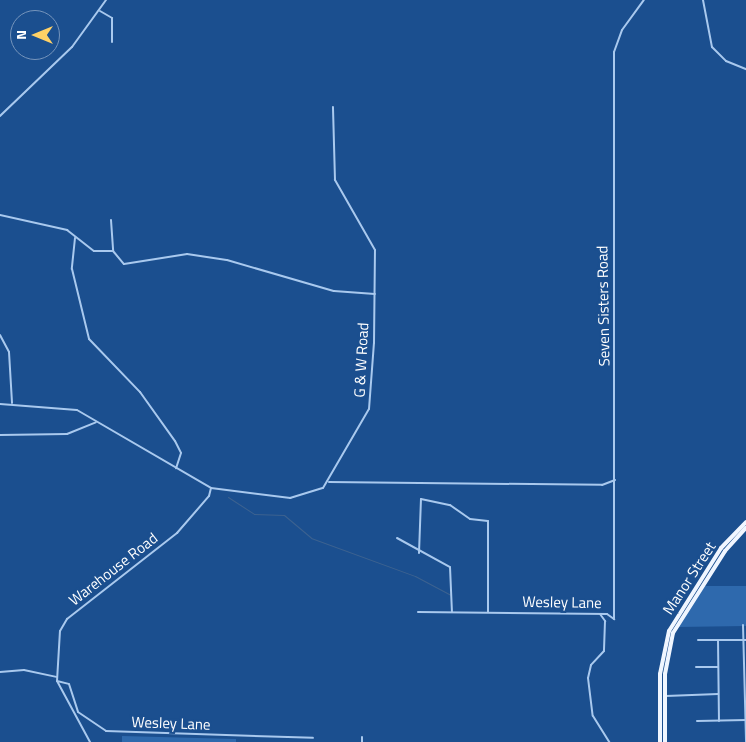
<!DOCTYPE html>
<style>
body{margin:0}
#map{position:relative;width:746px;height:742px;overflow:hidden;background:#1b4f8f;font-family:"Titillium Web",sans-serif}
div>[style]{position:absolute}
.green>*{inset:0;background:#2e69ad}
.stream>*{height:1px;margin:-0.5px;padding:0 0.5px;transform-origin:0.5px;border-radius:0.5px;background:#3c6290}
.minor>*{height:2px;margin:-1px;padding:0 1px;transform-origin:1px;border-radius:1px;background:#a9c9ee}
.primary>*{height:4px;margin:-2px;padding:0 2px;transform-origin:2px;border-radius:2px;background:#f0f6ff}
span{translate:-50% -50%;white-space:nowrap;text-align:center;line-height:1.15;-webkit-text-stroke:4.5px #1b4f8f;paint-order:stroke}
.street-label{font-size:15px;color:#fff}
.north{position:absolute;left:10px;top:10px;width:50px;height:50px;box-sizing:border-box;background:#1b4f8f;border:1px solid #7695bc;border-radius:50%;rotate:270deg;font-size:14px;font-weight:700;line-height:20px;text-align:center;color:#fff}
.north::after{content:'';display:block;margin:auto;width:18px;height:22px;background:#ffd166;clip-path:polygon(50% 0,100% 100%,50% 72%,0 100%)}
</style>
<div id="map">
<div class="green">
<div style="clip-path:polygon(704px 586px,746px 586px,746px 626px,678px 627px)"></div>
<div style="clip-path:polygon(122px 736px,236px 739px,236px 742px,122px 742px)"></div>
</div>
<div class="stream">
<div style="left:228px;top:497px;width:31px;rotate:33deg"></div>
<div style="left:254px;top:514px;width:30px;rotate:2deg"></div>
<div style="left:284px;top:515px;width:35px;rotate:40deg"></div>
<div style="left:311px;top:538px;width:111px;rotate:20.1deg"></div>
<div style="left:415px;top:576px;width:40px;rotate:28deg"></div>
</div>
<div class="minor">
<div style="left:703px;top:0;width:48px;rotate:79.2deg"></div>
<div style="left:712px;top:47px;width:20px;rotate:45deg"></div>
<div style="left:726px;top:61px;width:22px;rotate:22deg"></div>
<div style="left:100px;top:11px;width:14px;rotate:30deg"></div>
<div style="left:112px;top:18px;width:24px;rotate:90deg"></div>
<div style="left:0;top:116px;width:100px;rotate:-43.8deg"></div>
<div style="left:72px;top:47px;width:58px;rotate:-54.1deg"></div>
<div style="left:0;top:215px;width:69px;rotate:12.6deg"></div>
<div style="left:67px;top:230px;width:34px;rotate:38deg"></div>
<div style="left:94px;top:251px;width:19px"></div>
<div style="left:113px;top:251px;width:17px;rotate:50deg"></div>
<div style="left:124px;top:264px;width:64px;rotate:-9deg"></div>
<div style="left:187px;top:254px;width:40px;rotate:8.5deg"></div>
<div style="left:227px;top:260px;width:111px;rotate:16.2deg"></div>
<div style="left:334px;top:291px;width:41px;rotate:4.2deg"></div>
<div style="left:111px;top:220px;width:31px;rotate:86deg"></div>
<div style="left:75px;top:238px;width:31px;rotate:96deg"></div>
<div style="left:72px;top:269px;width:72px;rotate:76.3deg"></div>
<div style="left:89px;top:339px;width:74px;rotate:46.1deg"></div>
<div style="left:140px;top:392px;width:60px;rotate:54.5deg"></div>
<div style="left:175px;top:441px;width:13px;rotate:63deg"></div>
<div style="left:181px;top:453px;width:16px;rotate:108deg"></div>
<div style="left:0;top:335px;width:19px;rotate:62deg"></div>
<div style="left:9px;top:352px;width:51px;rotate:86.6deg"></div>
<div style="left:0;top:404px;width:77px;rotate:4.5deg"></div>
<div style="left:77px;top:410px;width:155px;rotate:30.2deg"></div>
<div style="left:211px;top:488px;width:80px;rotate:7.2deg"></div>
<div style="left:290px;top:498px;width:34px;rotate:-17deg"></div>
<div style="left:323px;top:488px;width:91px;rotate:-59.8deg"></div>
<div style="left:369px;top:409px;width:66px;rotate:-85.7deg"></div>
<div style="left:374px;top:343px;width:93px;rotate:-89.4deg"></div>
<div style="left:375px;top:250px;width:81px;rotate:-119.7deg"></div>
<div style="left:335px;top:180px;width:73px;rotate:-91.6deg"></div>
<div style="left:0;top:435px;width:67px;rotate:-0.9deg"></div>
<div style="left:67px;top:434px;width:31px;rotate:-22deg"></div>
<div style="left:329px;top:482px;width:273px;rotate:0.6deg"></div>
<div style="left:602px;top:485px;width:14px;rotate:-21deg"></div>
<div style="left:397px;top:538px;width:60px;rotate:28.7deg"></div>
<div style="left:450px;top:567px;width:45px;rotate:87.5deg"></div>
<div style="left:419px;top:553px;width:54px;rotate:-87.9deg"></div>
<div style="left:421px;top:499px;width:30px;rotate:12deg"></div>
<div style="left:450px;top:505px;width:24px;rotate:35deg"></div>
<div style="left:470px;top:519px;width:18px;rotate:6deg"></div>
<div style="left:488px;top:521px;width:91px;rotate:90deg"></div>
<div style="left:418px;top:612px;width:189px;rotate:0.6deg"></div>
<div style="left:607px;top:614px;width:9px;rotate:36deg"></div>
<div style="left:600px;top:614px;width:9px;rotate:54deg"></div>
<div style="left:605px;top:621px;width:30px;rotate:92deg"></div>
<div style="left:604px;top:651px;width:19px;rotate:133deg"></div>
<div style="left:591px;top:665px;width:13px;rotate:103deg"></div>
<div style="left:588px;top:678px;width:38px;rotate:83deg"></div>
<div style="left:593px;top:716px;width:31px;rotate:58deg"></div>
<div style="left:614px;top:619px;width:567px;rotate:-90deg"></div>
<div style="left:614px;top:52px;width:23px;rotate:-70deg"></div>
<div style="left:622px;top:30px;width:37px;rotate:-54deg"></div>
<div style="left:743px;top:625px;width:117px;rotate:88.5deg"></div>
<div style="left:698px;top:640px;width:48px"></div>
<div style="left:718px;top:640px;width:81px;rotate:89.3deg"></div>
<div style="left:696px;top:667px;width:22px"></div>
<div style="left:0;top:672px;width:24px;rotate:-5deg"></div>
<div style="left:24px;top:670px;width:33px;rotate:12deg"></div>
<div style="left:57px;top:681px;width:12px;rotate:14deg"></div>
<div style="left:69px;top:684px;width:29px;rotate:72deg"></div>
<div style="left:78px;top:712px;width:34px;rotate:34deg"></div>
<div style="left:106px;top:731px;width:207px;rotate:1.9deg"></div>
<div style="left:666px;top:696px;width:52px;rotate:-2.2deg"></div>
<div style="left:697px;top:721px;width:49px;rotate:-1.2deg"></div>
<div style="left:90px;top:742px;width:69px;rotate:-118.4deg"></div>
<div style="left:57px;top:681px;width:50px;rotate:-86.6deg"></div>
<div style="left:60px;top:631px;width:14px;rotate:-60deg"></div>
<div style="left:67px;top:619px;width:140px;rotate:-38deg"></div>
<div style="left:177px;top:533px;width:49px;rotate:-49.1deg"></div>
<div style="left:209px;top:496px;width:8px;rotate:-76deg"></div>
<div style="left:362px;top:742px;width:5px;rotate:-90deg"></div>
</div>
<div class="primary">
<div style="left:660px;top:742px;width:68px;rotate:-90deg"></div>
<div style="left:660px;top:674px;width:44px;rotate:-78.2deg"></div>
<div style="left:669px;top:631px;width:98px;rotate:-57.9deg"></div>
<div style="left:721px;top:548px;width:36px;rotate:-46deg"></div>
<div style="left:665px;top:742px;width:68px;rotate:-90deg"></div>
<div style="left:665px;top:674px;width:42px;rotate:-79deg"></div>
<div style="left:673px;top:633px;width:97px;rotate:-57.6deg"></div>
<div style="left:725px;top:551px;width:31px;rotate:-48deg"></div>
</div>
<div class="street-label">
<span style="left:603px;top:306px;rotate:-91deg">Seven Sisters Road</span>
<span style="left:361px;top:360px;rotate:-87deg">G &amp; W Road</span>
<span style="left:113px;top:569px;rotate:-38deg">Warehouse Road</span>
<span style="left:689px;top:578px;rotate:-57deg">Manor Street</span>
<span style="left:562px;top:602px;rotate:1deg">Wesley Lane</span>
<span style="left:171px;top:723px;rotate:2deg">Wesley Lane</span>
</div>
<div class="north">N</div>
</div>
